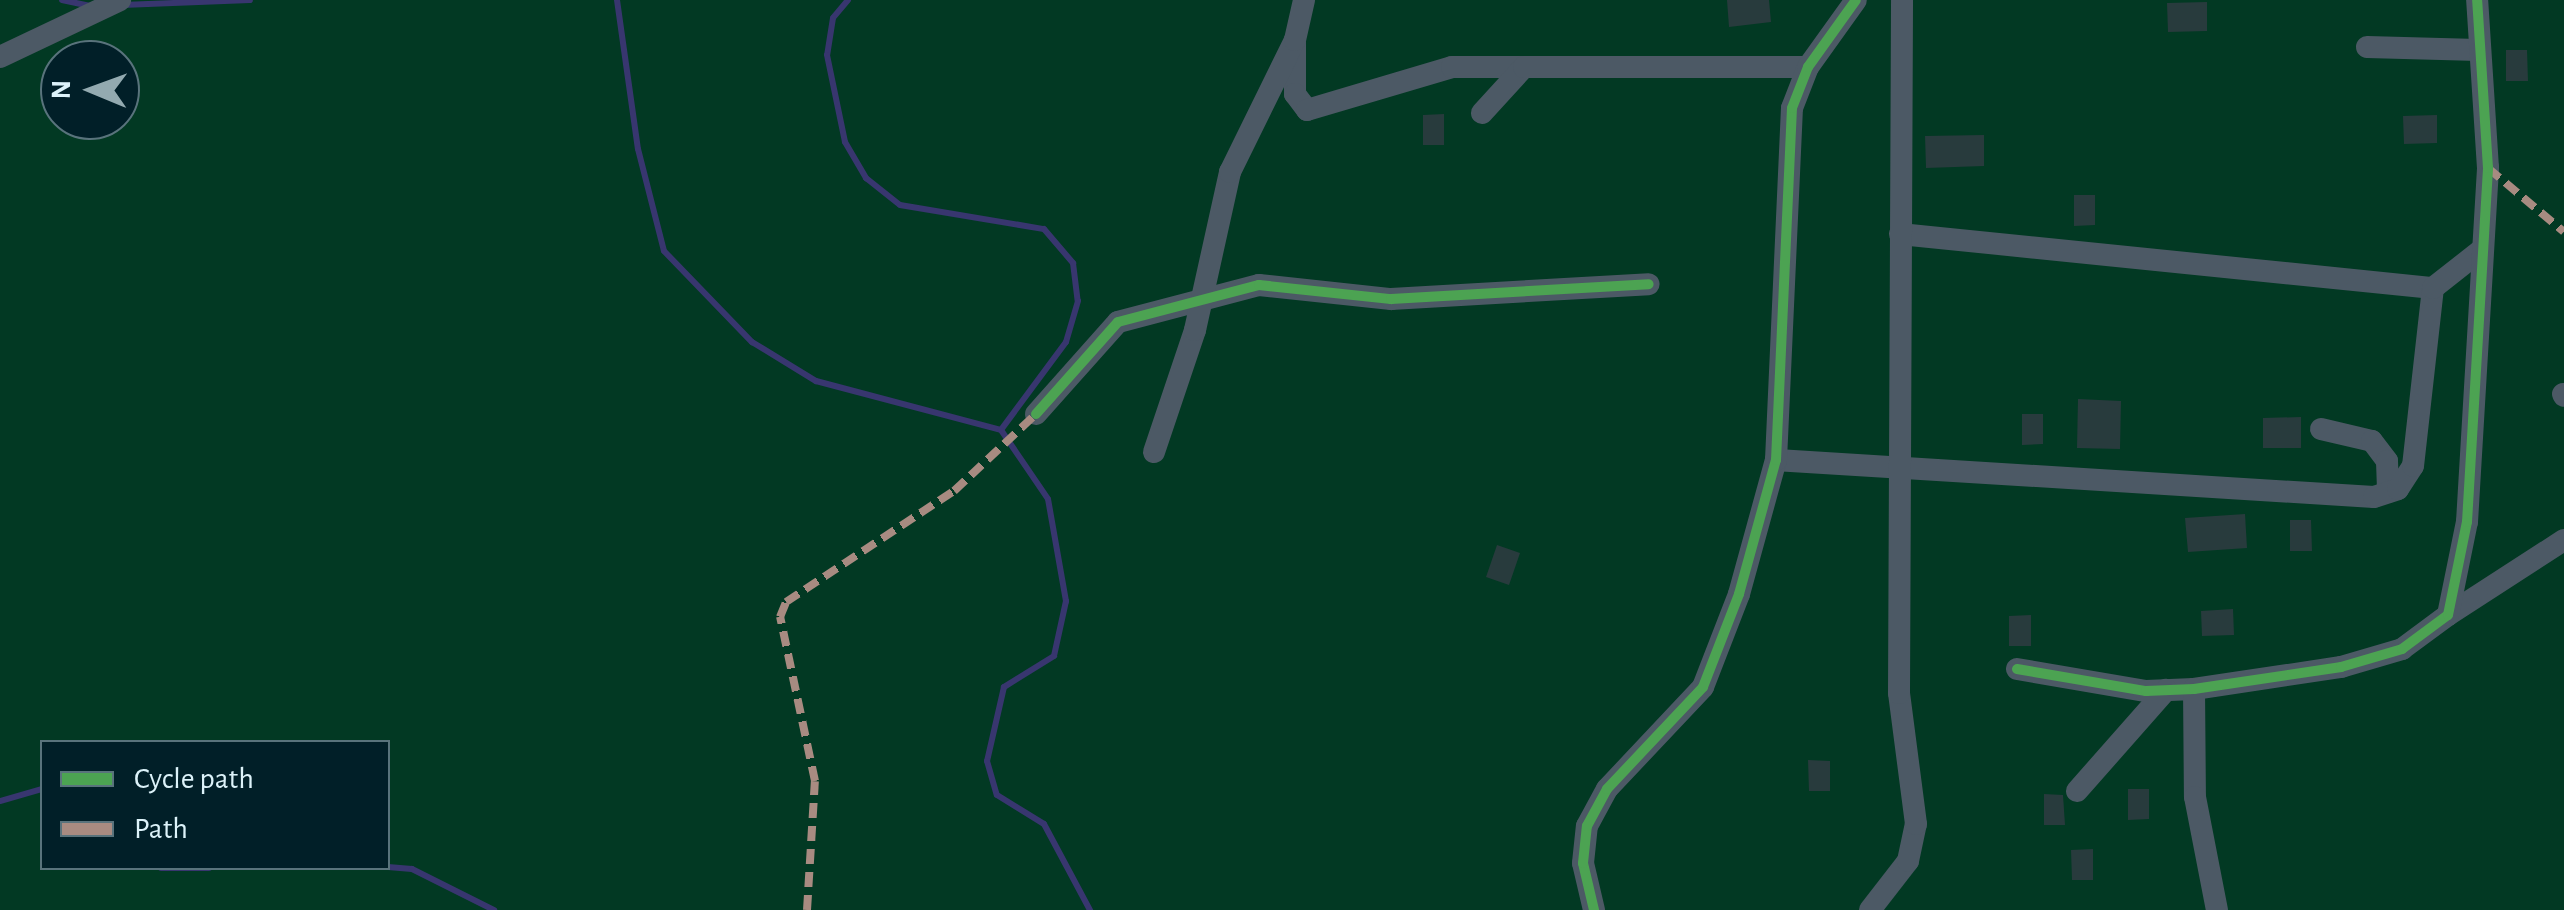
<!DOCTYPE html>
<style>
body{margin:0}
#map{position:relative;width:2564px;height:910px;overflow:hidden;background:#0c2329;font-family:"Alegreya Sans",sans-serif}
div>[style]{position:absolute}
.green>*{inset:0;background:#023923}
.stream>*{height:6px;margin:-3px;padding:0 3px;transform-origin:3px;border-radius:3px;background:#38366f}
.building>*{inset:0;background:#283b3d}
.minor>*{height:22px;margin:-11px;padding:0 11px;transform-origin:11px;border-radius:11px;background:#4c5965}
.quiet>*{height:8px;margin-top:-4px;transform-origin:0;background:repeating-linear-gradient(90deg,#a88b81 0 15px,transparent 0 23px)}
.cycleway>*{height:10px;margin:-5px;padding:0 5px;transform-origin:5px;border-radius:5px;background:#4ca352}
span{translate:-50% -50%;white-space:nowrap;text-align:center;line-height:1.15;-webkit-text-stroke:8px #011f28;paint-order:stroke}
.legend{position:absolute;left:40px;top:740px;width:350px;height:130px;box-sizing:border-box;background:#011f28;border:2px solid #59737c;margin:0;padding:12px 18px;list-style:none;font-size:30px;color:#dcf2f9}
.legend li{display:flex;align-items:center;gap:20px;height:50px}
.legend b{width:50px;border:2px solid #59737c}
.north{position:absolute;left:40px;top:40px;width:100px;height:100px;box-sizing:border-box;background:#011f28;border:2px solid #59737c;border-radius:50%;rotate:271deg;font-size:28px;font-weight:700;line-height:40px;text-align:center;color:#dcf2f9}
.north::after{content:'';display:block;margin:auto;width:35px;height:45px;background:#93aab0;clip-path:polygon(50% 0,100% 100%,50% 72%,0 100%)}
</style>
<div id="map">
<div class="green">
<div style="clip-path:polygon(evenodd,0 0,2564px 0,2564px 910px,0 910px,0 0,60px 60px,120px 60px,120px 120px,60px 120px,60px 60px,0 0,42px 742px,388px 742px,388px 868px,42px 868px,42px 742px)"></div>
</div>
<div class="stream">
<div style="left:62px;top:0;width:29px;rotate:12deg"></div>
<div style="left:617px;top:0;width:150px;rotate:82deg"></div>
<div style="left:638px;top:149px;width:105px;rotate:75.7deg"></div>
<div style="left:664px;top:251px;width:127px;rotate:46deg"></div>
<div style="left:752px;top:342px;width:75px;rotate:31.4deg"></div>
<div style="left:816px;top:381px;width:191px;rotate:14.8deg"></div>
<div style="left:848px;top:0;width:23px;rotate:130deg"></div>
<div style="left:833px;top:18px;width:37px;rotate:99deg"></div>
<div style="left:827px;top:55px;width:89px;rotate:78.3deg"></div>
<div style="left:845px;top:142px;width:42px;rotate:59.7deg"></div>
<div style="left:866px;top:178px;width:43px;rotate:38.5deg"></div>
<div style="left:900px;top:205px;width:146px;rotate:9.5deg"></div>
<div style="left:1044px;top:229px;width:45px;rotate:49.5deg"></div>
<div style="left:1073px;top:263px;width:38px;rotate:83deg"></div>
<div style="left:1078px;top:301px;width:43px;rotate:106.3deg"></div>
<div style="left:1066px;top:342px;width:109px;rotate:126.5deg"></div>
<div style="left:122px;top:5px;width:128px;rotate:-2.2deg"></div>
<div style="left:1001px;top:430px;width:83px;rotate:55.7deg"></div>
<div style="left:1048px;top:499px;width:104px;rotate:80deg"></div>
<div style="left:1066px;top:601px;width:56px;rotate:102.3deg"></div>
<div style="left:1054px;top:656px;width:59px;rotate:148.2deg"></div>
<div style="left:1004px;top:687px;width:76px;rotate:102.9deg"></div>
<div style="left:987px;top:761px;width:35px;rotate:74deg"></div>
<div style="left:997px;top:795px;width:55px;rotate:31.7deg"></div>
<div style="left:1044px;top:824px;width:98px;rotate:61.9deg"></div>
<div style="left:0;top:801px;width:44px;rotate:-15.9deg"></div>
<div style="left:388px;top:867px;width:24px;rotate:5deg"></div>
<div style="left:412px;top:869px;width:92px;rotate:26.6deg"></div>
<div style="left:161px;top:868px;width:48px"></div>
</div>
<div class="building">
<div style="clip-path:polygon(1727px 0,1769px 0,1771px 22px,1729px 27px)"></div>
<div style="clip-path:polygon(2207px 2px,2207px 31px,2168px 32px,2167px 3px)"></div>
<div style="clip-path:polygon(2506px 50px,2527px 50px,2528px 81px,2506px 81px)"></div>
<div style="clip-path:polygon(1444px 114px,1444px 145px,1423px 145px,1423px 115px)"></div>
<div style="clip-path:polygon(2437px 115px,2437px 143px,2404px 144px,2403px 116px)"></div>
<div style="clip-path:polygon(1984px 135px,1984px 166px,1926px 168px,1925px 136px)"></div>
<div style="clip-path:polygon(2074px 195px,2095px 195px,2095px 225px,2074px 226px)"></div>
<div style="clip-path:polygon(2078px 399px,2121px 401px,2120px 449px,2077px 448px)"></div>
<div style="clip-path:polygon(2022px 414px,2043px 414px,2043px 444px,2022px 445px)"></div>
<div style="clip-path:polygon(2301px 417px,2301px 448px,2263px 448px,2263px 418px)"></div>
<div style="clip-path:polygon(2245px 514px,2247px 548px,2188px 552px,2185px 518px)"></div>
<div style="clip-path:polygon(2290px 520px,2311px 520px,2312px 551px,2290px 551px)"></div>
<div style="clip-path:polygon(1497px 545px,1520px 553px,1509px 585px,1486px 577px)"></div>
<div style="clip-path:polygon(2233px 609px,2234px 635px,2202px 636px,2201px 611px)"></div>
<div style="clip-path:polygon(2031px 615px,2031px 646px,2009px 646px,2009px 616px)"></div>
<div style="clip-path:polygon(1808px 760px,1830px 761px,1830px 791px,1809px 791px)"></div>
<div style="clip-path:polygon(2128px 789px,2149px 789px,2149px 819px,2128px 820px)"></div>
<div style="clip-path:polygon(2044px 794px,2063px 795px,2065px 825px,2044px 825px)"></div>
<div style="clip-path:polygon(2093px 849px,2093px 880px,2072px 880px,2071px 850px)"></div>
</div>
<div class="minor">
<div style="left:1295px;top:40px;width:54px;rotate:90deg"></div>
<div style="left:1295px;top:94px;width:20px;rotate:53deg"></div>
<div style="left:1307px;top:110px;width:151px;rotate:-16.5deg"></div>
<div style="left:1452px;top:67px;width:72px"></div>
<div style="left:2367px;top:47px;width:111px;rotate:1.5deg"></div>
<div style="left:0;top:57px;width:133px;rotate:-25.4deg"></div>
<div style="left:1482px;top:113px;width:62px;rotate:-47.6deg"></div>
<div style="left:1524px;top:67px;width:284px"></div>
<div style="left:1900px;top:234px;width:536px;rotate:5.79deg"></div>
<div style="left:2563px;top:394px;width:2px;rotate:63deg"></div>
<div style="left:1036px;top:414px;width:123px;rotate:-48.3deg"></div>
<div style="left:1118px;top:322px;width:146px;rotate:-14.7deg"></div>
<div style="left:1259px;top:285px;width:133px;rotate:6.1deg"></div>
<div style="left:1391px;top:299px;width:258px;rotate:-3.3deg"></div>
<div style="left:2321px;top:429px;width:52px;rotate:13.2deg"></div>
<div style="left:2372px;top:441px;width:25px;rotate:53deg"></div>
<div style="left:2387px;top:461px;width:31px;rotate:88deg"></div>
<div style="left:1154px;top:452px;width:129px;rotate:-71.4deg"></div>
<div style="left:1195px;top:330px;width:162px;rotate:-77.5deg"></div>
<div style="left:1230px;top:172px;width:147px;rotate:-63.8deg"></div>
<div style="left:1295px;top:40px;width:41px;rotate:-77.3deg"></div>
<div style="left:1776px;top:460px;width:599px;rotate:3.54deg"></div>
<div style="left:2374px;top:497px;width:25px;rotate:-18deg"></div>
<div style="left:2398px;top:489px;width:27px;rotate:-57deg"></div>
<div style="left:2413px;top:466px;width:179px;rotate:-83.6deg"></div>
<div style="left:2433px;top:288px;width:60px;rotate:-38.2deg"></div>
<div style="left:2448px;top:615px;width:138px;rotate:-32.9deg"></div>
<div style="left:2017px;top:669px;width:131px;rotate:9.7deg"></div>
<div style="left:2146px;top:691px;width:48px;rotate:-2.4deg"></div>
<div style="left:2194px;top:689px;width:149px;rotate:-8.5deg"></div>
<div style="left:2341px;top:667px;width:64px;rotate:-16.4deg"></div>
<div style="left:2402px;top:649px;width:57px;rotate:-36.5deg"></div>
<div style="left:2448px;top:615px;width:95px;rotate:-78.5deg"></div>
<div style="left:2467px;top:522px;width:355px;rotate:-86.6deg"></div>
<div style="left:2488px;top:168px;width:168px;rotate:-93.7deg"></div>
<div style="left:2194px;top:689px;width:108px;rotate:89.5deg"></div>
<div style="left:2195px;top:797px;width:115px;rotate:79deg"></div>
<div style="left:2077px;top:791px;width:135px;rotate:-48.6deg"></div>
<div style="left:1594px;top:910px;width:48px;rotate:-103.2deg"></div>
<div style="left:1583px;top:863px;width:37px;rotate:-84deg"></div>
<div style="left:1587px;top:826px;width:42px;rotate:-61.6deg"></div>
<div style="left:1607px;top:789px;width:140px;rotate:-46.7deg"></div>
<div style="left:1703px;top:687px;width:100px;rotate:-68.8deg"></div>
<div style="left:1739px;top:594px;width:139px;rotate:-74.6deg"></div>
<div style="left:1776px;top:460px;width:352px;rotate:-87.4deg"></div>
<div style="left:1792px;top:108px;width:44px;rotate:-68.7deg"></div>
<div style="left:1808px;top:67px;width:82px;rotate:-54.4deg"></div>
<div style="left:1870px;top:910px;width:62px;rotate:-52.2deg"></div>
<div style="left:1908px;top:861px;width:38px;rotate:-78deg"></div>
<div style="left:1916px;top:824px;width:132px;rotate:-97.4deg"></div>
<div style="left:1899px;top:693px;width:693px;rotate:-89.75deg"></div>
</div>
<div class="quiet">
<div style="left:2488px;top:168px;width:99px;rotate:40.1deg"></div>
<div style="left:807px;top:910px;width:129px;rotate:-86.5deg"></div>
<div style="left:815px;top:781px;width:168px;rotate:-102deg"></div>
<div style="left:780px;top:617px;width:16px;rotate:-68deg"></div>
<div style="left:786px;top:602px;width:201px;rotate:-33.5deg"></div>
<div style="left:954px;top:491px;width:112px;rotate:-43.2deg"></div>
</div>
<div class="cycleway">
<div style="left:1036px;top:414px;width:123px;rotate:-48.3deg"></div>
<div style="left:1118px;top:322px;width:146px;rotate:-14.7deg"></div>
<div style="left:1259px;top:285px;width:133px;rotate:6.1deg"></div>
<div style="left:1391px;top:299px;width:258px;rotate:-3.3deg"></div>
<div style="left:2017px;top:669px;width:131px;rotate:9.7deg"></div>
<div style="left:2146px;top:691px;width:48px;rotate:-2.4deg"></div>
<div style="left:2194px;top:689px;width:149px;rotate:-8.5deg"></div>
<div style="left:2341px;top:667px;width:64px;rotate:-16.4deg"></div>
<div style="left:2402px;top:649px;width:57px;rotate:-36.5deg"></div>
<div style="left:2448px;top:615px;width:95px;rotate:-78.5deg"></div>
<div style="left:2467px;top:522px;width:355px;rotate:-86.6deg"></div>
<div style="left:2488px;top:168px;width:168px;rotate:-93.7deg"></div>
<div style="left:1594px;top:910px;width:48px;rotate:-103.2deg"></div>
<div style="left:1583px;top:863px;width:37px;rotate:-84deg"></div>
<div style="left:1587px;top:826px;width:42px;rotate:-61.6deg"></div>
<div style="left:1607px;top:789px;width:140px;rotate:-46.7deg"></div>
<div style="left:1703px;top:687px;width:100px;rotate:-68.8deg"></div>
<div style="left:1739px;top:594px;width:139px;rotate:-74.6deg"></div>
<div style="left:1776px;top:460px;width:352px;rotate:-87.4deg"></div>
<div style="left:1792px;top:108px;width:44px;rotate:-68.7deg"></div>
<div style="left:1808px;top:67px;width:82px;rotate:-54.4deg"></div>
</div>
<ul class="legend">
<li><b style="height:12px;background:#4ca352"></b>Cycle path</li>
<li><b style="height:12px;background:#a88b81"></b>Path</li>
</ul>
<div class="north">N</div>
</div>
